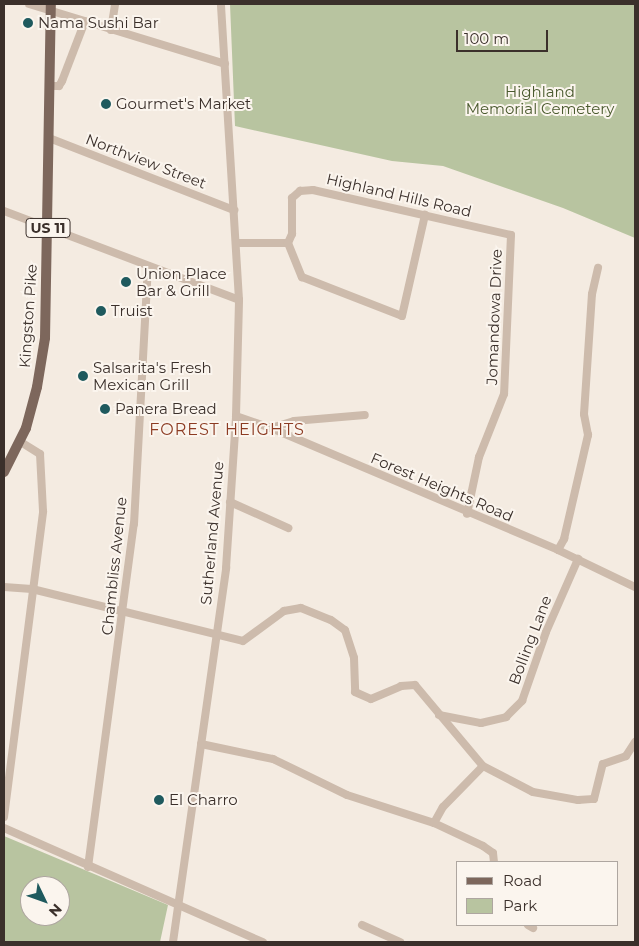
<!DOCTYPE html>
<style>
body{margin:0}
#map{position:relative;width:639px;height:946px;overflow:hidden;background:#f4ebe1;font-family:Montserrat,sans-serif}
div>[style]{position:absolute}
.green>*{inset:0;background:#b8c4a0}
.minor>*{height:8px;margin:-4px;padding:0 4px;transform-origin:4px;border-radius:4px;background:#cdbbac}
.major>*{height:10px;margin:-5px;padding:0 5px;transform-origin:5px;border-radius:5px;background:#7d675c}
.dots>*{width:14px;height:14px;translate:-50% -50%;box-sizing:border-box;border:2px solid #fbf5ee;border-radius:50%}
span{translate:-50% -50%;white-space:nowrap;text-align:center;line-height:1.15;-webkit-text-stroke:4px #fbf5ee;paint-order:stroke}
.shield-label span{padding:1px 4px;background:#fbf5ee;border:1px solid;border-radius:4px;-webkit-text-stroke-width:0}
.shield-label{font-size:14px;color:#3b302b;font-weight:700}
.poi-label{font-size:15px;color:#3b302b}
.left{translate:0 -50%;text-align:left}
.park-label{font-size:15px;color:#4a5a2e}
.street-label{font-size:15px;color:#3b302b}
.neighbourhood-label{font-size:16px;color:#8c3b22;letter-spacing:1px}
.frame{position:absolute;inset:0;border:5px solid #3b302b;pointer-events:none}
.legend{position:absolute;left:456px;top:861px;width:162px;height:65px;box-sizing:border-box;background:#fbf5ee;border:1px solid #aea6a0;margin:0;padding:6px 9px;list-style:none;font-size:15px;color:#3b302b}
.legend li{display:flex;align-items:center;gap:10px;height:25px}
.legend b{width:25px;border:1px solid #aea6a0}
.north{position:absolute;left:20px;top:876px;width:50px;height:50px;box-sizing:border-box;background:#fbf5ee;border:1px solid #aea6a0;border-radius:50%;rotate:132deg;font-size:14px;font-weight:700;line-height:20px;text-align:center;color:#3b302b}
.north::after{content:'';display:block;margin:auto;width:18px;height:22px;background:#1f5a5e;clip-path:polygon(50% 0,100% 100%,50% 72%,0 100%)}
.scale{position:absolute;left:456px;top:30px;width:92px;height:22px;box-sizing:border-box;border:2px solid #3b302b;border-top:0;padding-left:6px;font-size:15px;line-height:18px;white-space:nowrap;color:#3b302b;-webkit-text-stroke:4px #fbf5ee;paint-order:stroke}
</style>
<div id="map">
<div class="green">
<div style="clip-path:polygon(230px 4px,635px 4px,635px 238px,563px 208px,443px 166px,392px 161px,235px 126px)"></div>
<div style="clip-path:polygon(evenodd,4px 836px,168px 905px,160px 942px,4px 942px,4px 836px,30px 886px,60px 886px,60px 916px,30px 916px,30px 886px)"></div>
</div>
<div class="minor">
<div style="left:29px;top:4px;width:205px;rotate:17deg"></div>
<div style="left:111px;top:30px;width:26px;rotate:-81deg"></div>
<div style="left:49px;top:86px;width:10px"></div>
<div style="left:59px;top:86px;width:6px;rotate:-59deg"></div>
<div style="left:62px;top:81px;width:64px;rotate:-69deg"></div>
<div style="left:49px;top:138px;width:199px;rotate:21.3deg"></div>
<div style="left:4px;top:211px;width:251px;rotate:20.7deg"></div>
<div style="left:236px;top:243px;width:52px"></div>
<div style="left:288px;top:243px;width:10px;rotate:-66deg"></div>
<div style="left:292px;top:234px;width:36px;rotate:-90deg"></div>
<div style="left:292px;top:198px;width:11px;rotate:-41deg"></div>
<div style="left:300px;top:191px;width:13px;rotate:-4deg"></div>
<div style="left:313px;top:190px;width:203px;rotate:12.8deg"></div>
<div style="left:511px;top:235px;width:159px;rotate:92.5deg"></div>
<div style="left:504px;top:394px;width:68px;rotate:111.6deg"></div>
<div style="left:479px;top:457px;width:58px;rotate:101.9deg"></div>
<div style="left:288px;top:243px;width:37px;rotate:68deg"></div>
<div style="left:302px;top:277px;width:107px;rotate:21.3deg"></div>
<div style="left:402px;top:316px;width:104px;rotate:-77.2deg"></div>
<div style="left:236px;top:416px;width:37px;rotate:19deg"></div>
<div style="left:271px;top:428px;width:312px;rotate:23deg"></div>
<div style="left:558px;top:550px;width:85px;rotate:25.7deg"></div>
<div style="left:271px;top:428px;width:24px;rotate:-17deg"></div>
<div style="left:294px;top:421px;width:71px;rotate:-4.8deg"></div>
<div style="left:230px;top:502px;width:64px;rotate:24.1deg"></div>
<div style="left:558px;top:550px;width:13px;rotate:-61deg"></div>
<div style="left:564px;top:539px;width:107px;rotate:-77deg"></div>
<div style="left:588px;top:435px;width:21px;rotate:-101deg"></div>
<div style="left:584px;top:414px;width:120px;rotate:-86.2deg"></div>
<div style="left:592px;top:294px;width:27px;rotate:-77deg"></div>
<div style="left:4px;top:587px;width:28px;rotate:4deg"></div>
<div style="left:32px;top:589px;width:217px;rotate:13.8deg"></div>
<div style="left:243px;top:641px;width:51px;rotate:-36.2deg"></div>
<div style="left:284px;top:611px;width:17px;rotate:-10deg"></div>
<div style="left:301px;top:608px;width:32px;rotate:22deg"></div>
<div style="left:331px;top:620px;width:17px;rotate:36deg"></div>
<div style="left:345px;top:630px;width:29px;rotate:72deg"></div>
<div style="left:354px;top:658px;width:34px;rotate:88deg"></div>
<div style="left:355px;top:692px;width:17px;rotate:24deg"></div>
<div style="left:371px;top:699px;width:33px;rotate:-23deg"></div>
<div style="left:401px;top:686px;width:14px;rotate:-4deg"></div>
<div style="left:415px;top:685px;width:106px;rotate:50deg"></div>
<div style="left:483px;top:766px;width:56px;rotate:27.5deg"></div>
<div style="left:533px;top:792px;width:46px;rotate:10.1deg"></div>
<div style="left:578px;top:800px;width:16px;rotate:-4deg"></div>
<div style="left:594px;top:799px;width:36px;rotate:-76deg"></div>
<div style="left:603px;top:764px;width:24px;rotate:-19deg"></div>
<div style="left:626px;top:756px;width:17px;rotate:-57deg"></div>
<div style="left:439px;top:715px;width:43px;rotate:10.8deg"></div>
<div style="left:481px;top:723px;width:26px;rotate:-13deg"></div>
<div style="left:506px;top:717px;width:23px;rotate:-45deg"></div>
<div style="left:522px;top:701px;width:73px;rotate:-70.8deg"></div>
<div style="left:546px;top:632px;width:80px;rotate:-66.3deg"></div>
<div style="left:201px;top:744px;width:74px;rotate:11.8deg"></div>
<div style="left:273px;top:759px;width:82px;rotate:25.9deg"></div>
<div style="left:347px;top:795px;width:91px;rotate:17.8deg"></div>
<div style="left:434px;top:823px;width:54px;rotate:25.1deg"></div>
<div style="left:483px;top:846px;width:12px;rotate:35deg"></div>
<div style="left:493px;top:853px;width:9px;rotate:84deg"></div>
<div style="left:4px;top:817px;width:308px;rotate:-82.7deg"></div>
<div style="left:43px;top:511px;width:57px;rotate:-93deg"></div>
<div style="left:40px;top:454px;width:22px;rotate:-148deg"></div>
<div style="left:434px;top:823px;width:18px;rotate:-61deg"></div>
<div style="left:443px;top:807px;width:57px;rotate:-45.7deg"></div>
<div style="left:4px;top:828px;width:283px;rotate:23.8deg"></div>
<div style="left:88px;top:867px;width:346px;rotate:-82.4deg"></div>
<div style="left:134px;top:524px;width:258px;rotate:-86.9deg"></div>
<div style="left:362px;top:925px;width:42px;rotate:24.1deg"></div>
<div style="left:528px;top:925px;width:6px;rotate:31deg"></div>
<div style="left:173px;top:942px;width:378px;rotate:-81.9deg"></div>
<div style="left:226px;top:568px;width:152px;rotate:-86.2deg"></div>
<div style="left:236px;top:416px;width:116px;rotate:-88.5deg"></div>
<div style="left:239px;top:300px;width:297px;rotate:-93.5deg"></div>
</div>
<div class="major">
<div style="left:4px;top:472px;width:49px;rotate:-63.4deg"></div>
<div style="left:26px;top:428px;width:42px;rotate:-75deg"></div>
<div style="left:37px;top:387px;width:50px;rotate:-80.7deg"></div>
<div style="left:45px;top:338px;width:334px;rotate:-89deg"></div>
</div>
<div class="dots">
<div style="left:28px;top:23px;background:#1f5a5e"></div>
<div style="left:106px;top:104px;background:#1f5a5e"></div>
<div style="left:126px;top:282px;background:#1f5a5e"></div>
<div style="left:101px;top:311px;background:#1f5a5e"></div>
<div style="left:83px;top:376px;background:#1f5a5e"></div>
<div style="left:105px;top:409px;background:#1f5a5e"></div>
<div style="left:159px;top:800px;background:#1f5a5e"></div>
</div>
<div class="shield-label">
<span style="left:48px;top:228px">US 11</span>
</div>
<div class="poi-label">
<span class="left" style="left:38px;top:23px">Nama Sushi Bar</span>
<span class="left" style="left:116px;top:104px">Gourmet's Market</span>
<span class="left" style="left:136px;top:282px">Union Place<br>Bar &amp; Grill</span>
<span class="left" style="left:111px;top:311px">Truist</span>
<span class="left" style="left:93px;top:376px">Salsarita's Fresh<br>Mexican Grill</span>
<span class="left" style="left:115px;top:409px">Panera Bread</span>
<span class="left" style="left:169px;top:800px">El Charro</span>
</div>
<div class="park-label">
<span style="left:540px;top:100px">Highland<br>Memorial Cemetery</span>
</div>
<div class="street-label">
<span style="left:146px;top:161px;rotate:21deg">Northview Street</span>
<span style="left:399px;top:195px;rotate:13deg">Highland Hills Road</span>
<span style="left:28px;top:316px;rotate:-86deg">Kingston Pike</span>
<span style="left:494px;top:317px;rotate:-88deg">Jomandowa Drive</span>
<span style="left:442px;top:487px;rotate:23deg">Forest Heights Road</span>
<span style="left:212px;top:533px;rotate:-85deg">Sutherland Avenue</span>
<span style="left:114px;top:566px;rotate:-84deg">Chambliss Avenue</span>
<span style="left:530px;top:640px;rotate:-69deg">Bolling Lane</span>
</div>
<div class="neighbourhood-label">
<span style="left:227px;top:430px">FOREST HEIGHTS</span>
</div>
<div class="frame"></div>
<ul class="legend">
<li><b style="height:6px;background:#7d675c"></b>Road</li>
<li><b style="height:14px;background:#b8c4a0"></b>Park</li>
</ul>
<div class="north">N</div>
<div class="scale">100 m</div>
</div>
